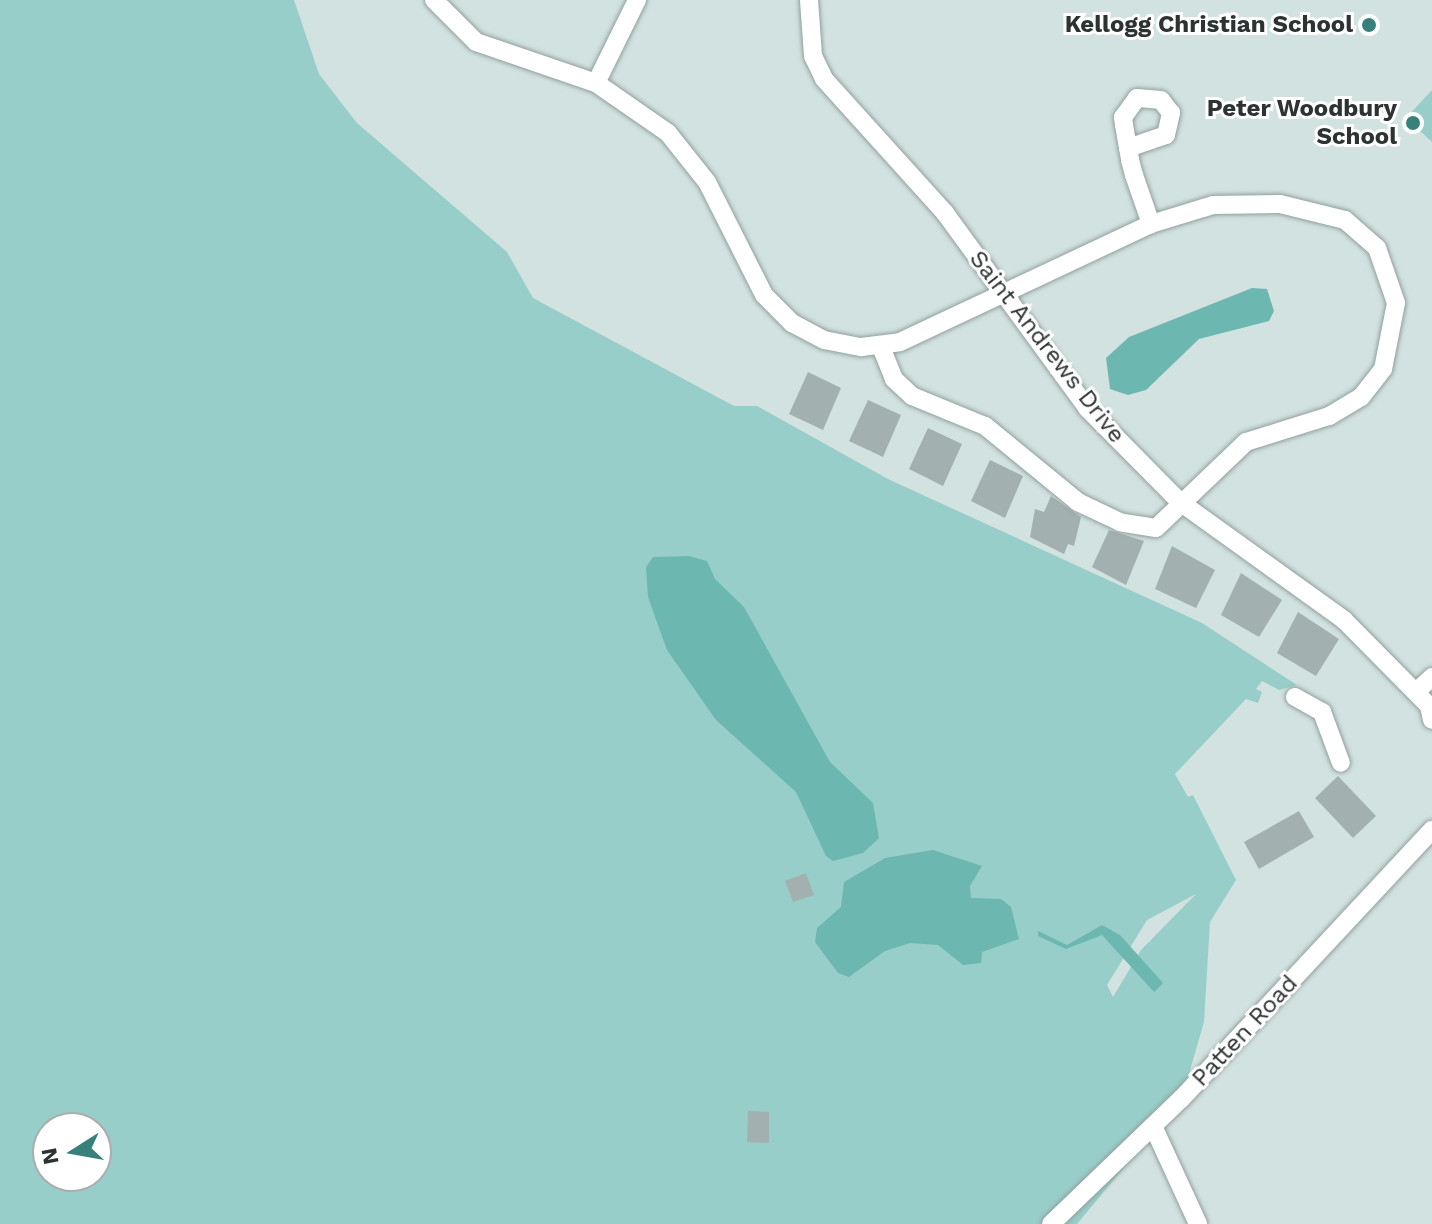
<!DOCTYPE html>
<style>
body{margin:0}
#map{position:relative;width:1432px;height:1224px;overflow:hidden;background:#d2e2e0;font-family:"Work Sans",sans-serif}
div>[style]{position:absolute}
.green>*{inset:0;background:#98cec9}
.water>*{inset:0;background:#6db7b1}
.building>*{inset:0;background:#a2b1b0}
.roads{filter:drop-shadow(0 0 2px #91a09e) drop-shadow(0 0 2px #91a09e)}
.minor>*{height:18px;margin:-9px;padding:0 9px;transform-origin:9px;border-radius:9px;background:#fff}
.dots>*{width:22px;height:22px;translate:-50% -50%;box-sizing:border-box;border:4px solid #fff;border-radius:50%}
span{translate:-50% -50%;white-space:nowrap;text-align:center;line-height:1.15;-webkit-text-stroke:6px #fff;paint-order:stroke}
.poi-label{font-size:24px;color:#2d3332;font-weight:700}
.right{translate:-100% -50%;text-align:right}
.street-label{font-size:24px;color:#2d3332}
.north{position:absolute;left:32px;top:1112px;width:80px;height:80px;box-sizing:border-box;background:#fff;border:2px solid #abadad;border-radius:50%;rotate:259deg;font-size:22px;font-weight:700;line-height:32px;text-align:center;color:#2d3332}
.north::after{content:'';display:block;margin:auto;width:28px;height:36px;background:#38807b;clip-path:polygon(50% 0,100% 100%,50% 72%,0 100%)}
</style>
<div id="map">
<div class="green">
<div style="clip-path:polygon(evenodd,0 0,294px 0,319px 74px,357px 123px,507px 252px,533px 298px,734px 406px,757px 406px,888px 479px,1202px 623px,1297px 685px,1279px 690px,1262px 681px,1256px 689px,1262px 692px,1258px 703px,1246px 699px,1175px 774px,1188px 797px,1193px 795px,1236px 880px,1210px 922px,1204px 1022px,1182px 1098px,1077px 1224px,0 1224px,0 0,1196px 894px,1141px 950px,1113px 997px,1107px 985px,1147px 920px,1196px 894px,0 0,48px 1128px,96px 1128px,96px 1176px,48px 1176px,48px 1128px)"></div>
<div style="clip-path:polygon(1432px 90px,1432px 142px,1406px 118px)"></div>
</div>
<div class="water">
<div style="clip-path:polygon(1252px 288px,1267px 289px,1274px 311px,1269px 321px,1199px 339px,1146px 390px,1128px 395px,1110px 389px,1106px 358px,1129px 337px)"></div>
<div style="clip-path:polygon(689px 556px,707px 561px,715px 579px,744px 607px,830px 762px,873px 803px,879px 838px,863px 853px,833px 861px,826px 856px,796px 792px,716px 720px,667px 650px,648px 597px,646px 567px,653px 557px)"></div>
<div style="clip-path:polygon(933px 850px,982px 866px,970px 886px,971px 898px,1001px 899px,1011px 907px,1019px 939px,982px 952px,981px 963px,963px 965px,938px 945px,910px 943px,885px 951px,849px 977px,838px 973px,815px 942px,817px 928px,841px 907px,844px 882px,885px 858px)"></div>
<div style="clip-path:polygon(1102px 925px,1120px 935px,1163px 983px,1154px 992px,1102px 935px,1066px 949px,1038px 936px,1038px 931px,1067px 945px)"></div>
</div>
<div class="building">
<div style="clip-path:polygon(808px 372px,841px 388px,823px 430px,789px 414px)"></div>
<div style="clip-path:polygon(868px 400px,901px 415px,883px 457px,849px 441px)"></div>
<div style="clip-path:polygon(928px 428px,962px 444px,943px 486px,909px 469px)"></div>
<div style="clip-path:polygon(990px 460px,1023px 476px,1005px 518px,971px 501px)"></div>
<div style="clip-path:polygon(1051px 496px,1081px 517px,1074px 546px,1068px 544px,1064px 554px,1030px 537px,1035px 509px,1044px 512px)"></div>
<div style="clip-path:polygon(1109px 530px,1144px 541px,1126px 585px,1092px 567px)"></div>
<div style="clip-path:polygon(1172px 546px,1215px 570px,1196px 608px,1155px 589px)"></div>
<div style="clip-path:polygon(1241px 573px,1282px 600px,1259px 637px,1221px 615px)"></div>
<div style="clip-path:polygon(1298px 612px,1339px 639px,1316px 676px,1277px 653px)"></div>
<div style="clip-path:polygon(1338px 776px,1376px 816px,1353px 838px,1315px 798px)"></div>
<div style="clip-path:polygon(1299px 811px,1314px 837px,1259px 869px,1244px 842px)"></div>
<div style="clip-path:polygon(806px 873px,814px 895px,793px 902px,785px 881px)"></div>
<div style="clip-path:polygon(748px 1111px,769px 1112px,769px 1143px,747px 1142px)"></div>
</div>
<div class="roads">
<div class="minor">
<div style="left:434px;top:0;width:59px;rotate:45deg"></div>
<div style="left:476px;top:42px;width:127px;rotate:18.9deg"></div>
<div style="left:596px;top:83px;width:88px;rotate:34.8deg"></div>
<div style="left:668px;top:133px;width:63px;rotate:51.5deg"></div>
<div style="left:707px;top:182px;width:127px;rotate:63.2deg"></div>
<div style="left:764px;top:295px;width:40px;rotate:45deg"></div>
<div style="left:792px;top:323px;width:36px;rotate:28deg"></div>
<div style="left:824px;top:340px;width:38px;rotate:11deg"></div>
<div style="left:861px;top:347px;width:39px;rotate:-7deg"></div>
<div style="left:900px;top:342px;width:277px;rotate:-25.2deg"></div>
<div style="left:1151px;top:224px;width:65px;rotate:-17deg"></div>
<div style="left:1213px;top:205px;width:67px;rotate:-0.9deg"></div>
<div style="left:1280px;top:204px;width:67px;rotate:13.8deg"></div>
<div style="left:1345px;top:220px;width:43px;rotate:41.2deg"></div>
<div style="left:1377px;top:248px;width:58px;rotate:70.9deg"></div>
<div style="left:1396px;top:303px;width:67px;rotate:101.1deg"></div>
<div style="left:1383px;top:369px;width:36px;rotate:128deg"></div>
<div style="left:1361px;top:397px;width:37px;rotate:149deg"></div>
<div style="left:1329px;top:416px;width:87px;rotate:162.6deg"></div>
<div style="left:1246px;top:442px;width:124px;rotate:136.3deg"></div>
<div style="left:1156px;top:528px;width:36px;rotate:-171deg"></div>
<div style="left:1120px;top:522px;width:47px;rotate:-154.5deg"></div>
<div style="left:1078px;top:502px;width:120px;rotate:-140.7deg"></div>
<div style="left:985px;top:426px;width:79px;rotate:-157.7deg"></div>
<div style="left:912px;top:396px;width:25px;rotate:-137deg"></div>
<div style="left:894px;top:379px;width:35px;rotate:-112deg"></div>
<div style="left:809px;top:0;width:56px;rotate:85.9deg"></div>
<div style="left:813px;top:56px;width:25px;rotate:64deg"></div>
<div style="left:824px;top:79px;width:181px;rotate:47.9deg"></div>
<div style="left:945px;top:213px;width:241px;rotate:53.9deg"></div>
<div style="left:1087px;top:408px;width:132px;rotate:45.3deg"></div>
<div style="left:1180px;top:502px;width:202px;rotate:35.7deg"></div>
<div style="left:1344px;top:620px;width:121px;rotate:45.3deg"></div>
<div style="left:1429px;top:706px;width:14px;rotate:78deg"></div>
<div style="left:596px;top:83px;width:93px;rotate:-63.7deg"></div>
<div style="left:1128px;top:148px;width:40px;rotate:-18.9deg"></div>
<div style="left:1166px;top:135px;width:23px;rotate:-77deg"></div>
<div style="left:1171px;top:113px;width:16px;rotate:-128deg"></div>
<div style="left:1161px;top:100px;width:24px;rotate:-175deg"></div>
<div style="left:1137px;top:98px;width:24px;rotate:126deg"></div>
<div style="left:1123px;top:117px;width:8px;rotate:83deg"></div>
<div style="left:1124px;top:125px;width:36px;rotate:80deg"></div>
<div style="left:1130px;top:160px;width:16px;rotate:75deg"></div>
<div style="left:1134px;top:175px;width:52px;rotate:70.9deg"></div>
<div style="left:1416px;top:692px;width:22px;rotate:-43deg"></div>
<div style="left:1295px;top:697px;width:31px;rotate:29deg"></div>
<div style="left:1322px;top:712px;width:54px;rotate:69.6deg"></div>
<div style="left:1153px;top:1126px;width:108px;rotate:65.3deg"></div>
<div style="left:1051px;top:1224px;width:182px;rotate:-43.9deg"></div>
<div style="left:1182px;top:1098px;width:367px;rotate:-47deg"></div>
</div>
</div>
<div class="dots">
<div style="left:1369px;top:25px;background:#38807b"></div>
<div style="left:1413px;top:123px;background:#38807b"></div>
</div>
<div class="poi-label">
<span class="right" style="left:1353px;top:25px">Kellogg Christian School</span>
<span class="right" style="left:1397px;top:123px">Peter Woodbury<br>School</span>
</div>
<div class="street-label">
<span style="left:1047px;top:347px;rotate:52deg">Saint Andrews Drive</span>
<span style="left:1245px;top:1031px;rotate:-47deg">Patten Road</span>
</div>
<div class="north">N</div>
</div>
